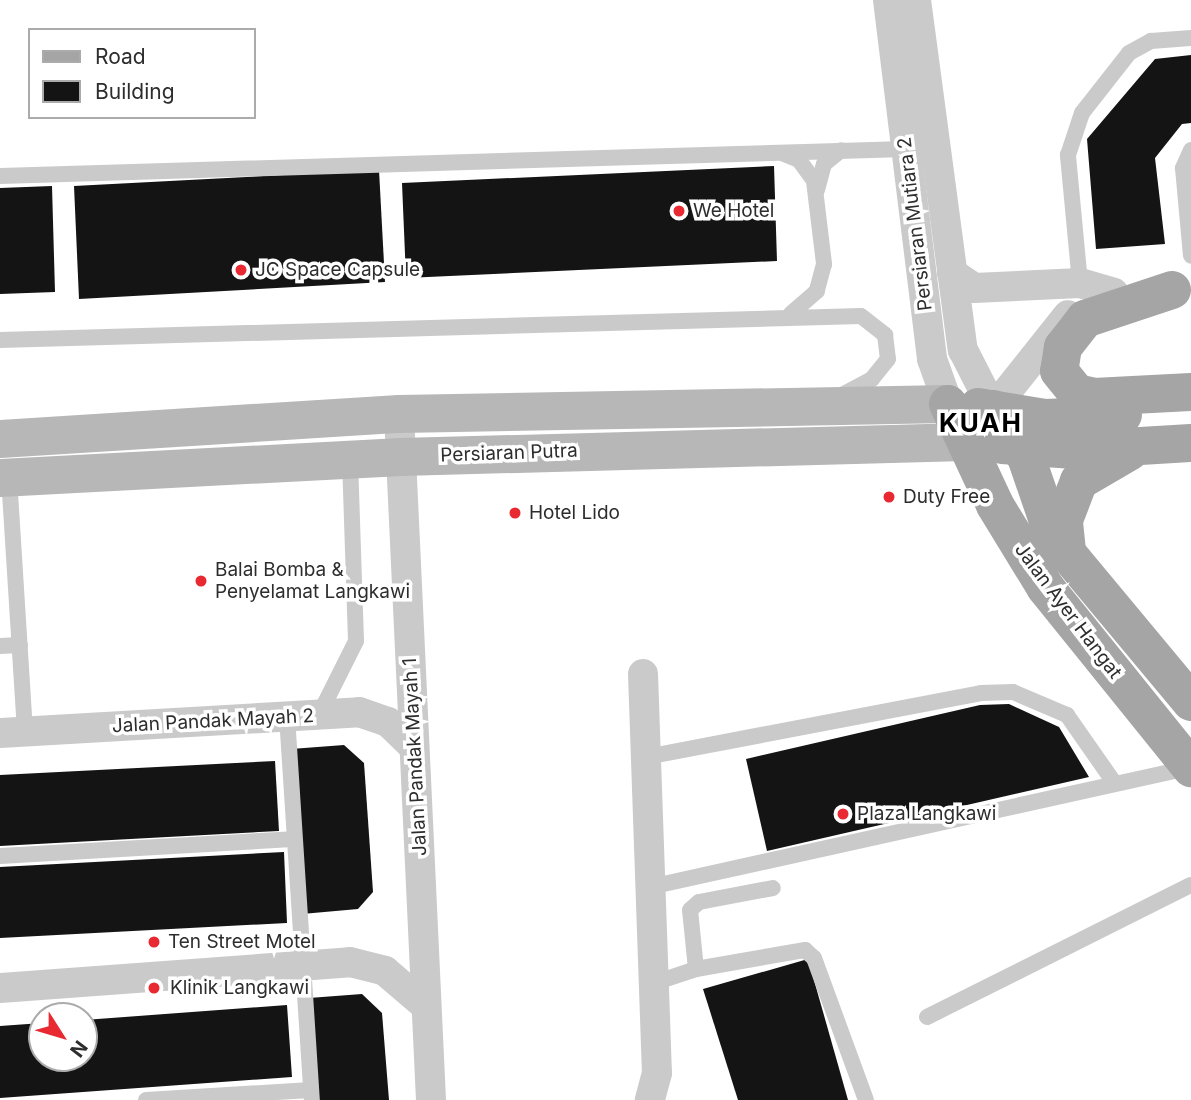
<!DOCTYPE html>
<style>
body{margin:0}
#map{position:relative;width:1191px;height:1100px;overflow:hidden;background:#fff;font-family:Inter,sans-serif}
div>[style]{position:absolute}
.building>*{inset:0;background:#141414}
.lane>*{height:16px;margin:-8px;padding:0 8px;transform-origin:8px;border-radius:8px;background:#cacaca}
.street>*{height:30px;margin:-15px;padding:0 15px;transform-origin:15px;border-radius:15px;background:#cacaca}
.secondary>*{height:38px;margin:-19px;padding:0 19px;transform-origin:19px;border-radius:19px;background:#b7b7b7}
.primary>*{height:38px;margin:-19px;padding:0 19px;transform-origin:19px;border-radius:19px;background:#a5a5a5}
.dots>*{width:19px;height:19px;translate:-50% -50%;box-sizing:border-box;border:4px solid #fff;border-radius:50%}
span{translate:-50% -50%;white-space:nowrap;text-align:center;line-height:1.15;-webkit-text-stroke:7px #fff;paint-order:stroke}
.poi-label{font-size:19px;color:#2d2d2d}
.left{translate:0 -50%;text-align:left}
.street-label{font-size:19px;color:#2d2d2d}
.district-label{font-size:26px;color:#000;font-weight:700;letter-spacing:2px}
.legend{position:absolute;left:28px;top:28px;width:228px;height:91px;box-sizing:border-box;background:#fff;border:2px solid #ababab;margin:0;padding:9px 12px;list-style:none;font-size:21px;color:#2d2d2d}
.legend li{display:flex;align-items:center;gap:14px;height:35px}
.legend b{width:35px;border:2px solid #ababab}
.north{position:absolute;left:28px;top:1002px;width:70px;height:70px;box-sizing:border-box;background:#fff;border:2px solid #ababab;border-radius:50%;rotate:127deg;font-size:19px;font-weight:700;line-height:28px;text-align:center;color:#2d2d2d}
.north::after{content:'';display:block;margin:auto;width:24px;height:32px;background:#e92932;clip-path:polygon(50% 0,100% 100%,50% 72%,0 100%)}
</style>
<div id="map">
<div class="building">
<div style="clip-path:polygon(1191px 55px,1191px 123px,1182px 124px,1155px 158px,1165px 244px,1096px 249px,1087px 139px,1155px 59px)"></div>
<div style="clip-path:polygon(774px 166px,777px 261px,406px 278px,402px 183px)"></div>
<div style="clip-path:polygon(379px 170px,385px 282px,79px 299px,74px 186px)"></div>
<div style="clip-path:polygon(52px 186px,55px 292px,0 294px,0 188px)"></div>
<div style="clip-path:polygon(1009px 704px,1059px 727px,1089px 777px,767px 851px,746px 759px,980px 705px)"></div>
<div style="clip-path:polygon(344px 745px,364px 763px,373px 892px,358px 909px,302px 914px,291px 749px)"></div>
<div style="clip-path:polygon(275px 761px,279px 831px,0 846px,0 775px)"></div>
<div style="clip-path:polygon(284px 852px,287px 923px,0 938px,0 867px)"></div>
<div style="clip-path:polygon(808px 959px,848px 1100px,738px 1100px,703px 989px)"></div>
<div style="clip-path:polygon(362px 994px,382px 1013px,389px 1100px,316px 1100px,309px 998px)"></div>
<div style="clip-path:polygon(287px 1005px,292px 1077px,0 1098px,0 1026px,42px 1023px,42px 1058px,84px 1058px,84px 1020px)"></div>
</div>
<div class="lane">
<div style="left:1191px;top:150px;width:20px;rotate:114deg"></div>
<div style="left:1183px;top:168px;width:88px;rotate:84.8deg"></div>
<div style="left:782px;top:153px;width:18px;rotate:22deg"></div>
<div style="left:799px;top:160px;width:26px;rotate:54deg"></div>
<div style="left:814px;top:181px;width:84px;rotate:83.1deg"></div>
<div style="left:824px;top:264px;width:28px;rotate:105deg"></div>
<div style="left:817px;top:291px;width:35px;rotate:139deg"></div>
<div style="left:0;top:176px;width:906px;rotate:-1.71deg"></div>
<div style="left:817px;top:190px;width:27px;rotate:-75deg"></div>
<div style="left:824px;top:164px;width:22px;rotate:-39deg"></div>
<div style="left:1080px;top:283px;width:129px;rotate:-95.4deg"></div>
<div style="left:1068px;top:155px;width:44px;rotate:-71.6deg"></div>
<div style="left:1082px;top:113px;width:76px;rotate:-51.9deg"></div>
<div style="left:1129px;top:53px;width:25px;rotate:-29deg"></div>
<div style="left:1151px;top:41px;width:40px;rotate:-4.3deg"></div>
<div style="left:0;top:340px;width:861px;rotate:-1.6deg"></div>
<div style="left:861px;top:316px;width:31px;rotate:38deg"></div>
<div style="left:885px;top:335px;width:24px;rotate:83deg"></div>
<div style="left:888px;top:359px;width:26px;rotate:129deg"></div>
<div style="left:872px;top:379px;width:32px;rotate:152deg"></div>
<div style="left:9px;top:477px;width:256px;rotate:86.4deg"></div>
<div style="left:0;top:646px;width:20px;rotate:-3deg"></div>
<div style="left:319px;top:715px;width:83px;rotate:-63.4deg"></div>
<div style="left:356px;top:641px;width:181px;rotate:-91.9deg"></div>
<div style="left:287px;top:716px;width:385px;rotate:86.3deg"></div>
<div style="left:646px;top:757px;width:341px;rotate:-10.8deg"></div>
<div style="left:981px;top:693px;width:32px;rotate:-2deg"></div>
<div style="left:1013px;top:692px;width:59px;rotate:23.1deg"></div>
<div style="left:1067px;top:715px;width:80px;rotate:55.1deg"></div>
<div style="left:0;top:856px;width:293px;rotate:-3.3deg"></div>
<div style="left:650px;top:887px;width:551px;rotate:-12.47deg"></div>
<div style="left:696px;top:969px;width:59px;rotate:-95.8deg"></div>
<div style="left:690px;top:910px;width:12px;rotate:-42deg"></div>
<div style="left:699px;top:902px;width:75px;rotate:-10.7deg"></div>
<div style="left:654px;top:983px;width:44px;rotate:-18.4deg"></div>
<div style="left:696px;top:969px;width:111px;rotate:-9.9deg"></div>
<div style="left:805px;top:950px;width:12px;rotate:42deg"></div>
<div style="left:814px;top:958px;width:151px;rotate:69.9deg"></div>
<div style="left:927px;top:1017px;width:295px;rotate:-26.6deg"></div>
<div style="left:146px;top:1100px;width:165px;rotate:-3.5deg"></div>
</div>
<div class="street">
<div style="left:888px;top:0;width:362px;rotate:83deg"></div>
<div style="left:932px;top:359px;width:48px;rotate:70.4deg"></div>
<div style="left:916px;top:0;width:353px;rotate:82.4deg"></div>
<div style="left:963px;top:350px;width:66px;rotate:63deg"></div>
<div style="left:993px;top:409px;width:120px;rotate:-51.4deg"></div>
<div style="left:952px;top:273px;width:27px;rotate:34deg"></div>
<div style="left:974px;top:288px;width:106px;rotate:-2.7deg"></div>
<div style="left:1080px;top:283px;width:35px;rotate:16deg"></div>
<div style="left:399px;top:414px;width:687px;rotate:87.33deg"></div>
<div style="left:643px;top:674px;width:399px;rotate:88deg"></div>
<div style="left:657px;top:1073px;width:28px;rotate:105deg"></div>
<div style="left:0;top:733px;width:360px;rotate:-3.3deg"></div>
<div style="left:359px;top:712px;width:31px;rotate:19deg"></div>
<div style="left:388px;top:722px;width:36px;rotate:44deg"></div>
<div style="left:0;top:988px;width:351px;rotate:-4.2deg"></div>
<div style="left:350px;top:962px;width:36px;rotate:14deg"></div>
<div style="left:385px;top:971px;width:54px;rotate:40.5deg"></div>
</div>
<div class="secondary">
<div style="left:0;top:439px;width:400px;rotate:-3.6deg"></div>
<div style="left:399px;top:414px;width:549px;rotate:-1.04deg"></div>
<div style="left:0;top:478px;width:402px;rotate:-3deg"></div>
<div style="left:401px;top:457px;width:564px;rotate:-1.52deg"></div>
</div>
<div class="primary">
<div style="left:1172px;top:290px;width:92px;rotate:161.6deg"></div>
<div style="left:1085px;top:319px;width:36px;rotate:128deg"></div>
<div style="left:1063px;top:347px;width:24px;rotate:99deg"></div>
<div style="left:1059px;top:371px;width:28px;rotate:51deg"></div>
<div style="left:1077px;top:393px;width:17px;rotate:13deg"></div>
<div style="left:1094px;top:397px;width:97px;rotate:-3deg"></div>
<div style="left:948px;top:404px;width:111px;rotate:65deg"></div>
<div style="left:995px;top:505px;width:96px;rotate:58.6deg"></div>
<div style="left:1045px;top:587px;width:233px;rotate:51.1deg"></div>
<div style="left:978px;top:407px;width:68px;rotate:9.3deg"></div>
<div style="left:1045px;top:418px;width:78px;rotate:-2.2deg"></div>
<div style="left:993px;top:409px;width:58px;rotate:55.5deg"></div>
<div style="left:1026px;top:457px;width:65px;rotate:71deg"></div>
<div style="left:1047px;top:518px;width:40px;rotate:60.3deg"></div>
<div style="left:1067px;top:553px;width:194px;rotate:50.2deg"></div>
<div style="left:1002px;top:445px;width:72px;rotate:4deg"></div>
<div style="left:1074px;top:450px;width:117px;rotate:-3.4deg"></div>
<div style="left:1067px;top:551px;width:31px;rotate:-96deg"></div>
<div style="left:1064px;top:520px;width:42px;rotate:-69deg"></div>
<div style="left:1079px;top:481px;width:58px;rotate:-30.1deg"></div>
</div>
<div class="dots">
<div style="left:679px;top:211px;background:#e92932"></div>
<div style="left:241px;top:270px;background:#e92932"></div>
<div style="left:889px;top:497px;background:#e92932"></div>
<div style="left:515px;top:513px;background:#e92932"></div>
<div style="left:201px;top:581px;background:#e92932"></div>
<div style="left:843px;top:814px;background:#e92932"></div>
<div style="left:154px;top:942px;background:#e92932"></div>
<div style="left:154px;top:988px;background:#e92932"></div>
</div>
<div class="poi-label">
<span class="left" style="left:693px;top:211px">We Hotel</span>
<span class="left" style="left:255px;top:270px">JC Space Capsule</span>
<span class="left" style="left:903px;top:497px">Duty Free</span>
<span class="left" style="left:529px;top:513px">Hotel Lido</span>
<span class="left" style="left:215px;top:581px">Balai Bomba &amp;<br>Penyelamat Langkawi</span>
<span class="left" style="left:857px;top:814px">Plaza Langkawi</span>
<span class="left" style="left:168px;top:942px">Ten Street Motel</span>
<span class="left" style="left:170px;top:988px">Klinik Langkawi</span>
</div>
<div class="street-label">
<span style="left:915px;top:224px;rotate:-97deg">Persiaran Mutiara 2</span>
<span style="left:509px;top:453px;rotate:-2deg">Persiaran Putra</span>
<span style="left:1068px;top:611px;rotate:53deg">Jalan Ayer Hangat</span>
<span style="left:213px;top:721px;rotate:-3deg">Jalan Pandak Mayah 2</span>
<span style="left:415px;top:757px;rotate:-93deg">Jalan Pandak Mayah 1</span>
</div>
<div class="district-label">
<span style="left:981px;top:423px">KUAH</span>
</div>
<ul class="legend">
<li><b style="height:9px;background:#a5a5a5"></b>Road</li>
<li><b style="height:19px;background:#141414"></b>Building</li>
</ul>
<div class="north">N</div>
</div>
